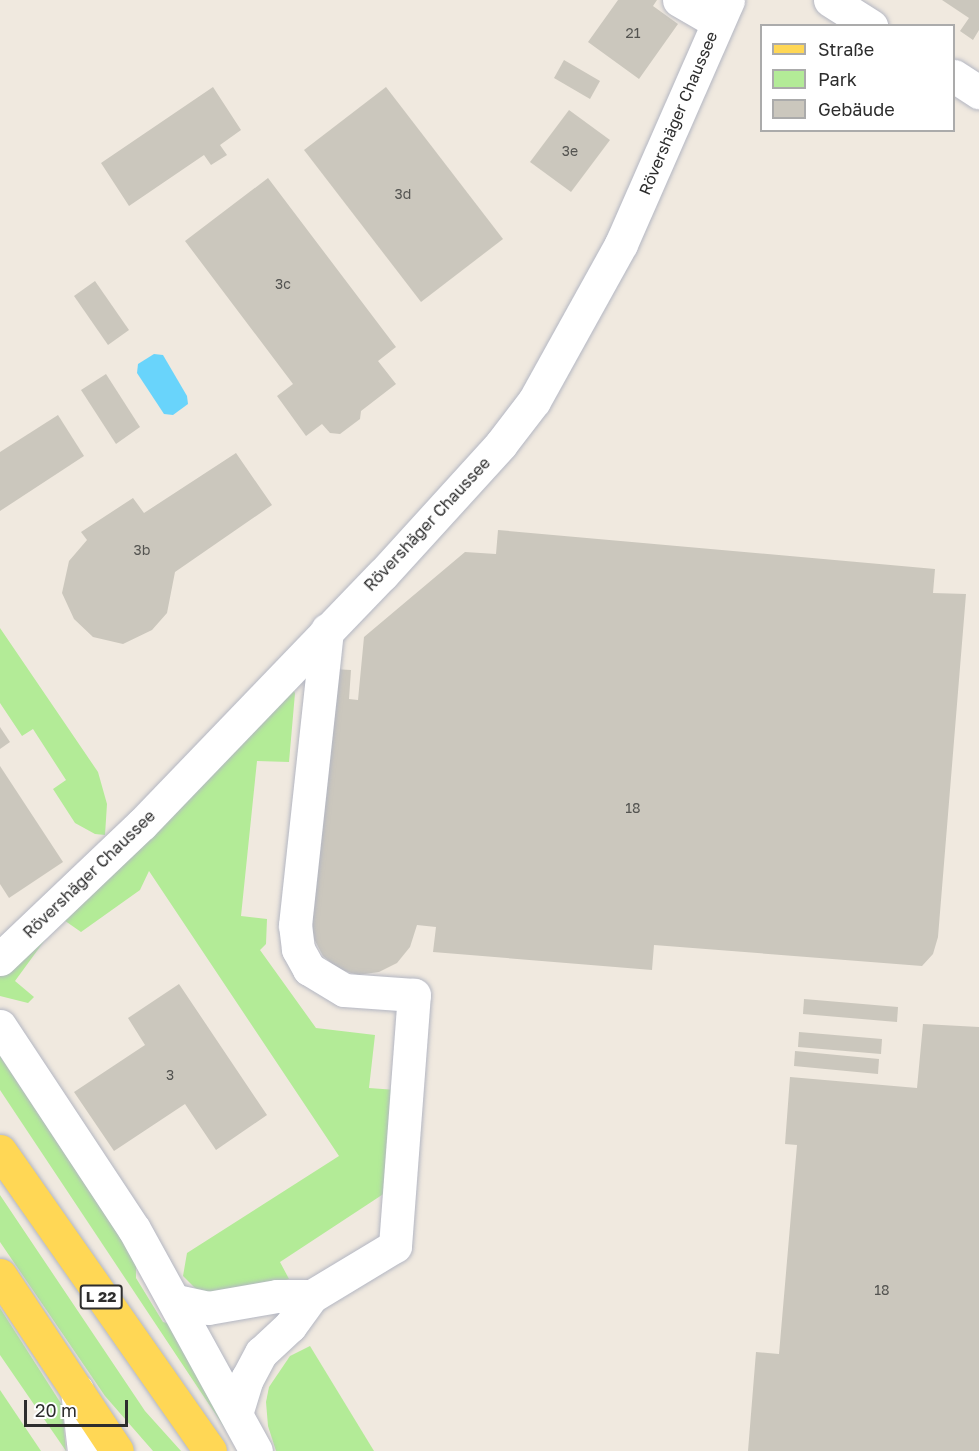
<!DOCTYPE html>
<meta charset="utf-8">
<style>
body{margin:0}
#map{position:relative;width:979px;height:1451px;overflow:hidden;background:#f0e9df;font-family:"Golos Text",sans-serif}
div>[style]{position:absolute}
.green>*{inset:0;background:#b3eb97}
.water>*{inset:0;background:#69d4fb}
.building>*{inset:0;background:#cbc7bd}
.roads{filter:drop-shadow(0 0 2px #b3b6c2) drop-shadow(0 0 2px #b3b6c2)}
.minor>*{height:33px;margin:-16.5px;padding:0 16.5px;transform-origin:16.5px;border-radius:16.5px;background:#fff}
.major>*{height:33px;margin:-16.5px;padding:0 16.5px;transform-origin:16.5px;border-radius:16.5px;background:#ffd755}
span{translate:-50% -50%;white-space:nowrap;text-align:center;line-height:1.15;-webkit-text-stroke:5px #fff;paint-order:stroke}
.number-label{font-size:14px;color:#545451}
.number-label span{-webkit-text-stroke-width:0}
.shield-label span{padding:2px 4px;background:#fff;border:2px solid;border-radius:4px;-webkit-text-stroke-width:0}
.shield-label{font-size:15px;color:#2d2d2d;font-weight:700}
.street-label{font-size:16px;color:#2d2d2d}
.legend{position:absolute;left:760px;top:24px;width:195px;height:108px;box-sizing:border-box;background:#fff;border:2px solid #ababab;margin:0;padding:8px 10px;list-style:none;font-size:18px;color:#2d2d2d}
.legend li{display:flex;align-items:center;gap:12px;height:30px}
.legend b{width:30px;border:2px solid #ababab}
.scale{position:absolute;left:24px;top:1400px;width:104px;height:27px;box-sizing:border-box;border:3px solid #2d2d2d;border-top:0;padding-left:8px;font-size:18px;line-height:21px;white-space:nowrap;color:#2d2d2d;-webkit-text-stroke:4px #fff;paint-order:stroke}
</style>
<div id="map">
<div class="green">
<div style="clip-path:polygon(0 628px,98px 772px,107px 804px,105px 835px,95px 834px,75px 823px,53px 789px,66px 780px,33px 729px,22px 736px,0 703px)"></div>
<div style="clip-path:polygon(290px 685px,295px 693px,289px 762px,257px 761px,241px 916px,267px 919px,266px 944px,260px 950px,316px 1028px,375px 1035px,369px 1088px,396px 1090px,388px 1191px,280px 1262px,289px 1279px,233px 1295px,200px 1293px,183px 1276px,187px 1253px,339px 1156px,149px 871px,140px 890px,81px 932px,61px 918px,15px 981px,34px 997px,28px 1003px,0 996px,0 970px,72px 897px,86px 901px)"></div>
<div style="clip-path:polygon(0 1056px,136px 1261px,136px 1278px,163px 1322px,177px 1326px,236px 1445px,0 1090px)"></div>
<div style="clip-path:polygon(0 1195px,145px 1411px,181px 1451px,153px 1451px,105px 1396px,0 1242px)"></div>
<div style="clip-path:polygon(0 1308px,62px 1405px,66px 1451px,0 1355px)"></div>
<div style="clip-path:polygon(310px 1346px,374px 1451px,276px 1451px,268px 1426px,266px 1402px,269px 1387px,290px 1356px)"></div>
<div style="clip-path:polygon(0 1390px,41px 1451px,0 1451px)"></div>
</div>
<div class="water">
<div style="clip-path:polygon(154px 354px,163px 355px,187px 396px,188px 404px,173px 415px,164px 414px,137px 373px,138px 364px)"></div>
</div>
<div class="building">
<div style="clip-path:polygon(618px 0,657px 0,653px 6px,678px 24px,639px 79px,588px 42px)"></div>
<div style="clip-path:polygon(942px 0,979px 0,979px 30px,973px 40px,960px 31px,969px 18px)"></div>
<div style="clip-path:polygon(564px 60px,600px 81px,590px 99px,554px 78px)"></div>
<div style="clip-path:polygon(213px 87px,241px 130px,220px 145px,227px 155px,211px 165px,204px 155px,129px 206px,101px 163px)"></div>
<div style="clip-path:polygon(386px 87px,503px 239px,421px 302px,304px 150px)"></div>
<div style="clip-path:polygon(569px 110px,610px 140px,571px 192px,530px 162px)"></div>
<div style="clip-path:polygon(268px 178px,396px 347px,378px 361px,396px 384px,361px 411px,360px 419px,340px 434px,330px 433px,322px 424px,306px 436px,277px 396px,293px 384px,185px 241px)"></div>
<div style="clip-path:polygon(95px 281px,129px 330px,108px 345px,74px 296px)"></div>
<div style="clip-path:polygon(106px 374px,140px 427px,116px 444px,81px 390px)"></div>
<div style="clip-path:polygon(58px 415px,84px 456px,0 511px,0 452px)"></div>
<div style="clip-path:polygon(236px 453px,272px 505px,175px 572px,167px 613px,152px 630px,123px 644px,93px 637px,74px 619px,62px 593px,69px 561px,87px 540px,81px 532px,133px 498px,144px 513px)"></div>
<div style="clip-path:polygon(498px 530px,935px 569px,933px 593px,966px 594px,938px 937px,933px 954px,922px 966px,654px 945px,652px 970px,433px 952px,436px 927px,417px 925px,410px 947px,397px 963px,379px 972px,358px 975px,338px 969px,323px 956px,313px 937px,313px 915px,309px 915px,333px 669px,351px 670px,349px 699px,358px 700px,364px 637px,465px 552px,496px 554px)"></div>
<div style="clip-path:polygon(0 727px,10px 742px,0 749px)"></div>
<div style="clip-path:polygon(0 766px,63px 862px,9px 898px,0 884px)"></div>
<div style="clip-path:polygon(179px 984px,267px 1115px,216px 1150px,185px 1104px,114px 1151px,74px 1092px,145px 1045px,128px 1018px)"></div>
<div style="clip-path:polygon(804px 999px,898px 1007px,897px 1022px,803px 1014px)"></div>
<div style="clip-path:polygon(923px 1024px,979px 1027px,979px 1451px,748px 1451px,756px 1352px,779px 1354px,797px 1145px,785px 1144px,790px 1077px,917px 1088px)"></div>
<div style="clip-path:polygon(799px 1032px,882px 1039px,881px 1054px,798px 1047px)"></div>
<div style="clip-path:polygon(795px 1051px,879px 1059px,878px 1074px,794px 1066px)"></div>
</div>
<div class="roads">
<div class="minor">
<div style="left:679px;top:0;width:44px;rotate:30.1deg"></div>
<div style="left:830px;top:0;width:49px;rotate:32.4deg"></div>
<div style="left:954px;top:76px;width:30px;rotate:33deg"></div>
<div style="left:0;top:959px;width:196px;rotate:-43.6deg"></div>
<div style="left:142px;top:824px;width:346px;rotate:-46.1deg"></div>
<div style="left:382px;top:575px;width:177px;rotate:-47.7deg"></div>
<div style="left:501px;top:444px;width:54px;rotate:-52.5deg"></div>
<div style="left:534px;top:401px;width:179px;rotate:-61deg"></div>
<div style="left:621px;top:244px;width:266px;rotate:-66.3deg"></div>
<div style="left:0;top:1026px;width:243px;rotate:56.6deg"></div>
<div style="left:134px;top:1229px;width:253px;rotate:61.2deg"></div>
<div style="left:176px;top:1301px;width:33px;rotate:12deg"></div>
<div style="left:208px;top:1308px;width:70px;rotate:-9.9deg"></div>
<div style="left:277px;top:1296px;width:35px"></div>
<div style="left:77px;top:1390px;width:61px;rotate:83.5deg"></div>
<div style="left:237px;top:1411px;width:34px;rotate:-73deg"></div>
<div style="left:247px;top:1379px;width:30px;rotate:-62deg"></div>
<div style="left:261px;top:1353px;width:40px;rotate:-43deg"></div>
<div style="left:290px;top:1326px;width:37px;rotate:-54deg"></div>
<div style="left:312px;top:1296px;width:97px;rotate:-31.1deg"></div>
<div style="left:395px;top:1246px;width:252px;rotate:-85.7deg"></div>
<div style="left:414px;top:995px;width:70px;rotate:-175.9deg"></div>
<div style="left:344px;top:990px;width:41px;rotate:-149deg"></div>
<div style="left:309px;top:969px;width:23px;rotate:-119deg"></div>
<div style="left:298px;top:949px;width:24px;rotate:-97deg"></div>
<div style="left:295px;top:925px;width:297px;rotate:-83.8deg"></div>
</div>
<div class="major">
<div style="left:0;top:1151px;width:366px;rotate:55deg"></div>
<div style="left:0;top:1275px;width:211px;rotate:56.4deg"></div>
</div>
</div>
<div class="number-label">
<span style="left:633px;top:33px">21</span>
<span style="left:570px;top:151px">3e</span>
<span style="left:403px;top:194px">3d</span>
<span style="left:283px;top:284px">3c</span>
<span style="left:142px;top:550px">3b</span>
<span style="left:633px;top:808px">18</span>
<span style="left:170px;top:1075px">3</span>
<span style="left:882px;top:1290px">18</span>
</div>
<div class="shield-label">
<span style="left:101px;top:1297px">L 22</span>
</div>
<div class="street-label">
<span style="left:678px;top:113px;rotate:-67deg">Rövershäger Chaussee</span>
<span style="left:427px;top:524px;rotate:-47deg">Rövershäger Chaussee</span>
<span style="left:89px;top:874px;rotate:-44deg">Rövershäger Chaussee</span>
</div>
<ul class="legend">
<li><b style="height:8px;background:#ffd755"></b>Straße</li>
<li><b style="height:16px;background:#b3eb97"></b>Park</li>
<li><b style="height:16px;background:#cbc7bd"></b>Gebäude</li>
</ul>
<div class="scale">20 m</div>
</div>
